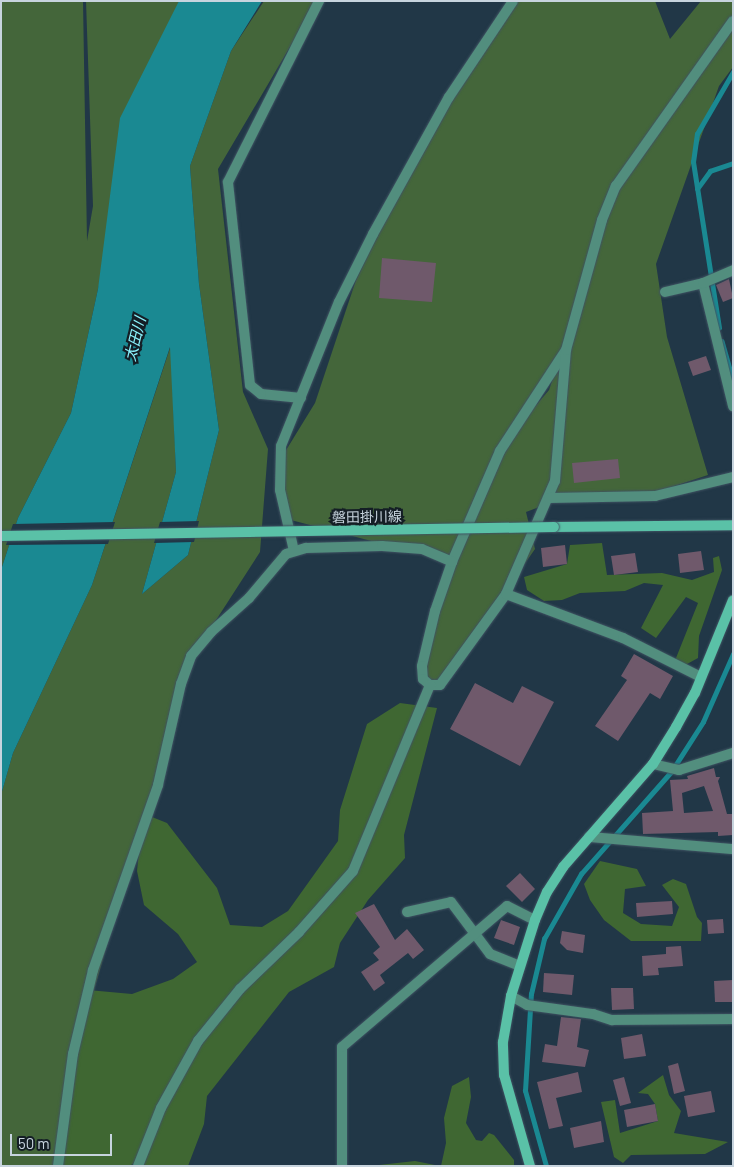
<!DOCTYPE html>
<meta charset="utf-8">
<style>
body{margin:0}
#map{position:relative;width:734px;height:1167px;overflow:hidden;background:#213747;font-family:Barlow,"Noto Sans JP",sans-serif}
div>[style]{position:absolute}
.green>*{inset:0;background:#44663a}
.forest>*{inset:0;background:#3f6732}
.water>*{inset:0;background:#1a8992}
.pier>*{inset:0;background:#213747}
.stream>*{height:4.5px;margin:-2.25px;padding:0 2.25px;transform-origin:2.25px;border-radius:2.25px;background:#1a8992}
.building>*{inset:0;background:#6f596b}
.roads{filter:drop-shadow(0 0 1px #3f5362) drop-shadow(0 0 1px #3f5362)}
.street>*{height:10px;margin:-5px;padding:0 5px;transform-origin:5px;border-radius:5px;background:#528e7e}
.secondary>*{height:10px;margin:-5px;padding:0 5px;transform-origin:5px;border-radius:5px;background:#5ac1a7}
.bridges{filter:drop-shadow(0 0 1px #3f5362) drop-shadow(0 0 1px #3f5362)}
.secondary-bridge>*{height:10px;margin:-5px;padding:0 5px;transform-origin:5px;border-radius:5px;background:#5ac1a7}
span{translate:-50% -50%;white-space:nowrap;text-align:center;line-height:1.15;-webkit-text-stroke:4.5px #141e25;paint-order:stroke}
.street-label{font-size:14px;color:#c7d4de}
.water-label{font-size:15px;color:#8bf3fd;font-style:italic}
.frame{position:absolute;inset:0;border:2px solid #c7d4de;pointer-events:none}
.scale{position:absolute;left:10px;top:1134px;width:102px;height:22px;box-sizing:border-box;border:2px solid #c7d4de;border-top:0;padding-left:6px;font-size:15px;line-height:18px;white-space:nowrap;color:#c7d4de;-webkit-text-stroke:4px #141e25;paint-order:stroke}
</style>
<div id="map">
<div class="green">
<div style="clip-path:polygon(1px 1px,83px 1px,87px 241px,93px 206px,86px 1px,179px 1px,98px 289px,71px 413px,18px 518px,1px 570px)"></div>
<div style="clip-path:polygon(264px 1px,317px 1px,218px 169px,243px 392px,268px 449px,260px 552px,189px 662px,68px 1080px,62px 1166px,1px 1166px,1px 795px,13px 753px,92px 585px,171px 345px,176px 472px,142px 594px,188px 555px,219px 430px,199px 284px,190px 166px,231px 51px)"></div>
<div style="clip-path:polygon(evenodd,514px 1px,655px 1px,670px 39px,701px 1px,733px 1px,733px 67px,719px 86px,656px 264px,667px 337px,708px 475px,641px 497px,563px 498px,526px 512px,535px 549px,440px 685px,423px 679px,452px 562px,287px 519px,280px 460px,315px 403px,356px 280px,410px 168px,514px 1px,582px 291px,549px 390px,516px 429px,555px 366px,582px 291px)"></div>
</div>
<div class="forest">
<div style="clip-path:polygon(602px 543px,607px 575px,662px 573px,692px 580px,714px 572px,713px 558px,719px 556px,722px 570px,699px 636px,698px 658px,687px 664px,674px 663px,698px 603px,686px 597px,656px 638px,641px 628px,663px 585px,644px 583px,625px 591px,580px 593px,562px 600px,544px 601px,527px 590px,524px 577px,567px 564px,570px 545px)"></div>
<div style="clip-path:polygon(400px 703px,437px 708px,404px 835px,405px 858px,368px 900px,340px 943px,334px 967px,289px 992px,207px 1096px,204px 1124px,188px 1166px,139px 1166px,139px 1161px,129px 1166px,58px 1166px,88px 990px,132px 994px,173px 979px,197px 962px,178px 934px,144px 905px,137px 871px,141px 831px,147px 815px,167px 823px,217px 888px,230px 925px,262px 927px,288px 911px,338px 841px,340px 810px,367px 724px)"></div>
<div style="clip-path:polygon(600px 861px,637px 869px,646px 886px,625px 889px,623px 913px,641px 924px,672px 926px,679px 907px,662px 885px,673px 879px,686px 884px,697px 917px,702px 923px,701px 941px,631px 941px,604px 920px,590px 900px,584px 884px)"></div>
<div style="clip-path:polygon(663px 1075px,669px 1095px,681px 1111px,674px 1133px,728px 1142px,705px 1154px,631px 1155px,623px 1163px,614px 1157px,601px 1102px,615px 1100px,620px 1133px,658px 1121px,655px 1104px,648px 1094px,638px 1093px)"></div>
<div style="clip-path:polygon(469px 1077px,471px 1097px,466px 1123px,476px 1140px,482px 1141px,489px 1133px,494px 1135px,514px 1160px,514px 1166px,441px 1166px,446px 1143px,444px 1118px,452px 1086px)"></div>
<div style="clip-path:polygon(415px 1161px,440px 1166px,379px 1166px,379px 1165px)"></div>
</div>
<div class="water">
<div style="clip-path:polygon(179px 1px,262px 1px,231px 51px,190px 166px,199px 284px,219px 430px,188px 555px,142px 594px,176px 472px,170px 347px,92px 585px,13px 753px,1px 795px,1px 570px,18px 518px,71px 413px,98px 289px,120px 118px)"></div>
</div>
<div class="pier">
<div style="clip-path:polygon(199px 521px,194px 542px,154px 543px,160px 522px)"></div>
<div style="clip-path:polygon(115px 522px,108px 544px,6px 545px,13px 524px)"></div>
</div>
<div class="stream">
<div style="left:697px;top:189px;width:22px;rotate:-54deg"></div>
<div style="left:710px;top:171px;width:24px;rotate:-19deg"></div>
<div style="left:719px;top:328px;width:168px;rotate:-98.9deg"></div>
<div style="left:693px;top:162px;width:28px;rotate:-82deg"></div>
<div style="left:697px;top:134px;width:72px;rotate:-59.9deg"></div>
<div style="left:722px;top:341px;width:41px;rotate:74.2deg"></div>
<div style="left:546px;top:1166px;width:78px;rotate:-105.6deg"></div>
<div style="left:525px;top:1091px;width:97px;rotate:-86.5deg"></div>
<div style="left:531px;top:994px;width:57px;rotate:-76.7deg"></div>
<div style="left:544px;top:939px;width:75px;rotate:-60.4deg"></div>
<div style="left:581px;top:874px;width:136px;rotate:-48.6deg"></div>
<div style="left:671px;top:772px;width:59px;rotate:-57.4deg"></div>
<div style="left:703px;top:722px;width:74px;rotate:-66.2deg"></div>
</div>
<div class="building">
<div style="clip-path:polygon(382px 258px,436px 263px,432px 302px,379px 298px)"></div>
<div style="clip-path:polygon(729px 279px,733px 298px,723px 302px,716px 285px)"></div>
<div style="clip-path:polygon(706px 356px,711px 370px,693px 376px,688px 362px)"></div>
<div style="clip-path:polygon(618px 459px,620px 478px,574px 483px,572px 463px)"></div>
<div style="clip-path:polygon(565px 545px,567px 564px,543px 567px,541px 548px)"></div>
<div style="clip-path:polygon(701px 551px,704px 570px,680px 573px,678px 554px)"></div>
<div style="clip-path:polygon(635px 553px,638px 572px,614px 575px,611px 556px)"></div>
<div style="clip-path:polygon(634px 654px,673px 676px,660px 699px,650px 693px,618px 741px,595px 726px,627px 680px,621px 676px)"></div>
<div style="clip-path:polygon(475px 683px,513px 703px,522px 686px,554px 702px,520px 766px,450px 729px)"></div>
<div style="clip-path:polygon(evenodd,714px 768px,716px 777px,720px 777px,718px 781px,727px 814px,733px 814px,733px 835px,718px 836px,718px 832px,643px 834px,642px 813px,673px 811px,670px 780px,688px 779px,687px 776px,714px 768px,704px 786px,713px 811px,684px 813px,682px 793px,704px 786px)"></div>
<div style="clip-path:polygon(520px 873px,535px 889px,522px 902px,506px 886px)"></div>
<div style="clip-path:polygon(672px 901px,673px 914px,637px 917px,636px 903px)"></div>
<div style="clip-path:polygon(374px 904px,395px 940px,407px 929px,424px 950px,413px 959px,408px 953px,380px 975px,385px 983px,374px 991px,361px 972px,379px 960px,373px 953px,380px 947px,355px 913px)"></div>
<div style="clip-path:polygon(723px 919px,724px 933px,708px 934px,707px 920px)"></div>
<div style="clip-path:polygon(501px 920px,520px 927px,514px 945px,494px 938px)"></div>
<div style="clip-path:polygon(562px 931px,585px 935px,583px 953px,567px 950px,560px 943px)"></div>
<div style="clip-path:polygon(681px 946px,683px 966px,658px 968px,659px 975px,643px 976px,642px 956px,666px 954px,666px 947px)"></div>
<div style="clip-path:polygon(544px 973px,574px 975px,572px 995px,543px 992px)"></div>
<div style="clip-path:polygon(733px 980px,733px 1002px,715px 1002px,714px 981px)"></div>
<div style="clip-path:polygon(611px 988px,633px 988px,634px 1009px,612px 1010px)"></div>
<div style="clip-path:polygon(561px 1017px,581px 1019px,577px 1047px,589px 1050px,585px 1067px,542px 1062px,545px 1044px,557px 1046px)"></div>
<div style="clip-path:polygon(642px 1034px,646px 1056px,624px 1059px,621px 1038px)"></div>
<div style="clip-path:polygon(678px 1063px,685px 1091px,674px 1094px,668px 1066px)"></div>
<div style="clip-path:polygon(578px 1072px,582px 1092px,556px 1098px,563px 1126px,549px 1129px,537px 1082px)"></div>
<div style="clip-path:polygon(624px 1077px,631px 1103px,620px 1106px,613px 1080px)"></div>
<div style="clip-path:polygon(711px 1091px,715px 1112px,688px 1117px,684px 1096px)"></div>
<div style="clip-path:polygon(655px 1104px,658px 1121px,627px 1127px,624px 1110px)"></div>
<div style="clip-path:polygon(601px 1121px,604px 1142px,574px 1148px,570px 1128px)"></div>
</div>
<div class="roads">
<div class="street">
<div style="left:703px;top:283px;width:127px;rotate:76.3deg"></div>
<div style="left:665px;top:292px;width:39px;rotate:-13deg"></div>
<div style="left:703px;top:283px;width:33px;rotate:-23deg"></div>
<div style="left:566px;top:350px;width:121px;rotate:123.2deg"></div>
<div style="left:500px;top:451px;width:121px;rotate:113.4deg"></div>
<div style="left:452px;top:562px;width:52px;rotate:109.1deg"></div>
<div style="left:435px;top:611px;width:57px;rotate:103.3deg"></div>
<div style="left:422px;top:666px;width:13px;rotate:86deg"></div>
<div style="left:423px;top:679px;width:9px;rotate:41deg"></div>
<div style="left:430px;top:685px;width:10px"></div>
<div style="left:440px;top:685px;width:112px;rotate:-54deg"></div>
<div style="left:506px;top:594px;width:123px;rotate:-66.6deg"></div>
<div style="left:555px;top:481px;width:131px;rotate:-85.2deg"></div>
<div style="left:566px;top:350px;width:135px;rotate:-74.5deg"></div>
<div style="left:602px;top:220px;width:37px;rotate:-68deg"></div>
<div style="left:616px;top:186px;width:202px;rotate:-54.7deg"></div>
<div style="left:301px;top:398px;width:40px;rotate:-174.3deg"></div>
<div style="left:261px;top:394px;width:14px;rotate:-141deg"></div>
<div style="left:250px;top:385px;width:204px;rotate:-96.2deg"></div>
<div style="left:228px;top:182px;width:203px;rotate:-63.3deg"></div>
<div style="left:549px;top:498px;width:106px;rotate:-1.1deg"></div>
<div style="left:655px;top:496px;width:80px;rotate:-13.7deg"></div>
<div style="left:294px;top:551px;width:63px;rotate:-102.9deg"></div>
<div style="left:280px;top:490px;width:44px;rotate:-88.7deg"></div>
<div style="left:281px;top:446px;width:155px;rotate:-68.1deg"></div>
<div style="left:339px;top:302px;width:76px;rotate:-63.4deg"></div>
<div style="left:373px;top:234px;width:157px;rotate:-61deg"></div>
<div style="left:449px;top:97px;width:115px;rotate:-56.3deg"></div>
<div style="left:506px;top:594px;width:125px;rotate:20.6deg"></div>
<div style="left:623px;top:638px;width:87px;rotate:26.6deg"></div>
<div style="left:653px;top:764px;width:27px;rotate:13deg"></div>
<div style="left:679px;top:770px;width:57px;rotate:-17.5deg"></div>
<div style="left:589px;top:837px;width:144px;rotate:4.8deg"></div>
<div style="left:407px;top:912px;width:45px;rotate:-12.8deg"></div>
<div style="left:451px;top:902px;width:65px;rotate:53.1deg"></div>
<div style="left:490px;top:954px;width:32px;rotate:22deg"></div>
<div style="left:511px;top:996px;width:18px;rotate:29deg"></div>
<div style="left:527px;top:1005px;width:67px;rotate:7.8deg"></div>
<div style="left:593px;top:1014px;width:20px;rotate:18deg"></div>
<div style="left:612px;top:1020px;width:121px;rotate:-0.5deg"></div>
<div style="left:58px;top:1166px;width:113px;rotate:-82.4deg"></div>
<div style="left:73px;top:1054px;width:86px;rotate:-76.6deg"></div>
<div style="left:93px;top:970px;width:196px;rotate:-70.6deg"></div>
<div style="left:158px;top:785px;width:104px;rotate:-77.2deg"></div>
<div style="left:181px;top:684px;width:30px;rotate:-70deg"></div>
<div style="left:191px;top:656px;width:31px;rotate:-50deg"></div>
<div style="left:211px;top:632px;width:51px;rotate:-41.8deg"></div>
<div style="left:249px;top:598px;width:57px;rotate:-49.9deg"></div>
<div style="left:286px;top:554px;width:21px;rotate:-17deg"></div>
<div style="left:306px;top:548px;width:76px;rotate:-1.5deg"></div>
<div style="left:382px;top:546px;width:40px;rotate:4.3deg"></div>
<div style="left:422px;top:549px;width:33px;rotate:23deg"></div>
<div style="left:138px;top:1166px;width:62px;rotate:-68.4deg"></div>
<div style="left:161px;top:1108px;width:77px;rotate:-61.1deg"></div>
<div style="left:198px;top:1041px;width:67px;rotate:-51.1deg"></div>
<div style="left:240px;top:989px;width:82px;rotate:-44deg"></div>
<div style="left:299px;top:932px;width:81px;rotate:-48.5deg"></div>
<div style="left:353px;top:871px;width:201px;rotate:-67.5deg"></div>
<div style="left:342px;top:1166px;width:119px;rotate:-90deg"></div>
<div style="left:342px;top:1047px;width:217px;rotate:-40.5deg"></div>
<div style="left:507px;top:906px;width:31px;rotate:27deg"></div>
</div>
<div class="secondary">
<div style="left:554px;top:527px;width:179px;rotate:-0.6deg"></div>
<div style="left:530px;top:1166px;width:95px;rotate:-105.9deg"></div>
<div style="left:504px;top:1075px;width:33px;rotate:-92deg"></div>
<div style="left:503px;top:1042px;width:47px;rotate:-80.1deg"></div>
<div style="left:511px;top:996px;width:80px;rotate:-72.5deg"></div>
<div style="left:535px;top:920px;width:30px;rotate:-67deg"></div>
<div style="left:547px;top:892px;width:30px;rotate:-57deg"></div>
<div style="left:563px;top:867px;width:137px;rotate:-48.9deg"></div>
<div style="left:653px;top:764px;width:44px;rotate:-58.1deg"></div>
<div style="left:676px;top:727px;width:39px;rotate:-61deg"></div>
<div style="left:695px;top:693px;width:100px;rotate:-67.8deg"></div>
</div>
</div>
<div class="bridges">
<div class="secondary-bridge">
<div style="left:1px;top:536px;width:553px;rotate:-0.93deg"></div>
</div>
</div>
<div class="street-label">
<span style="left:367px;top:517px;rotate:-1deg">磐田掛川線</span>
</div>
<div class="water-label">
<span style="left:135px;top:339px;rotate:-76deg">太田川</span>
</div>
<div class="frame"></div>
<div class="scale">50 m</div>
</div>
